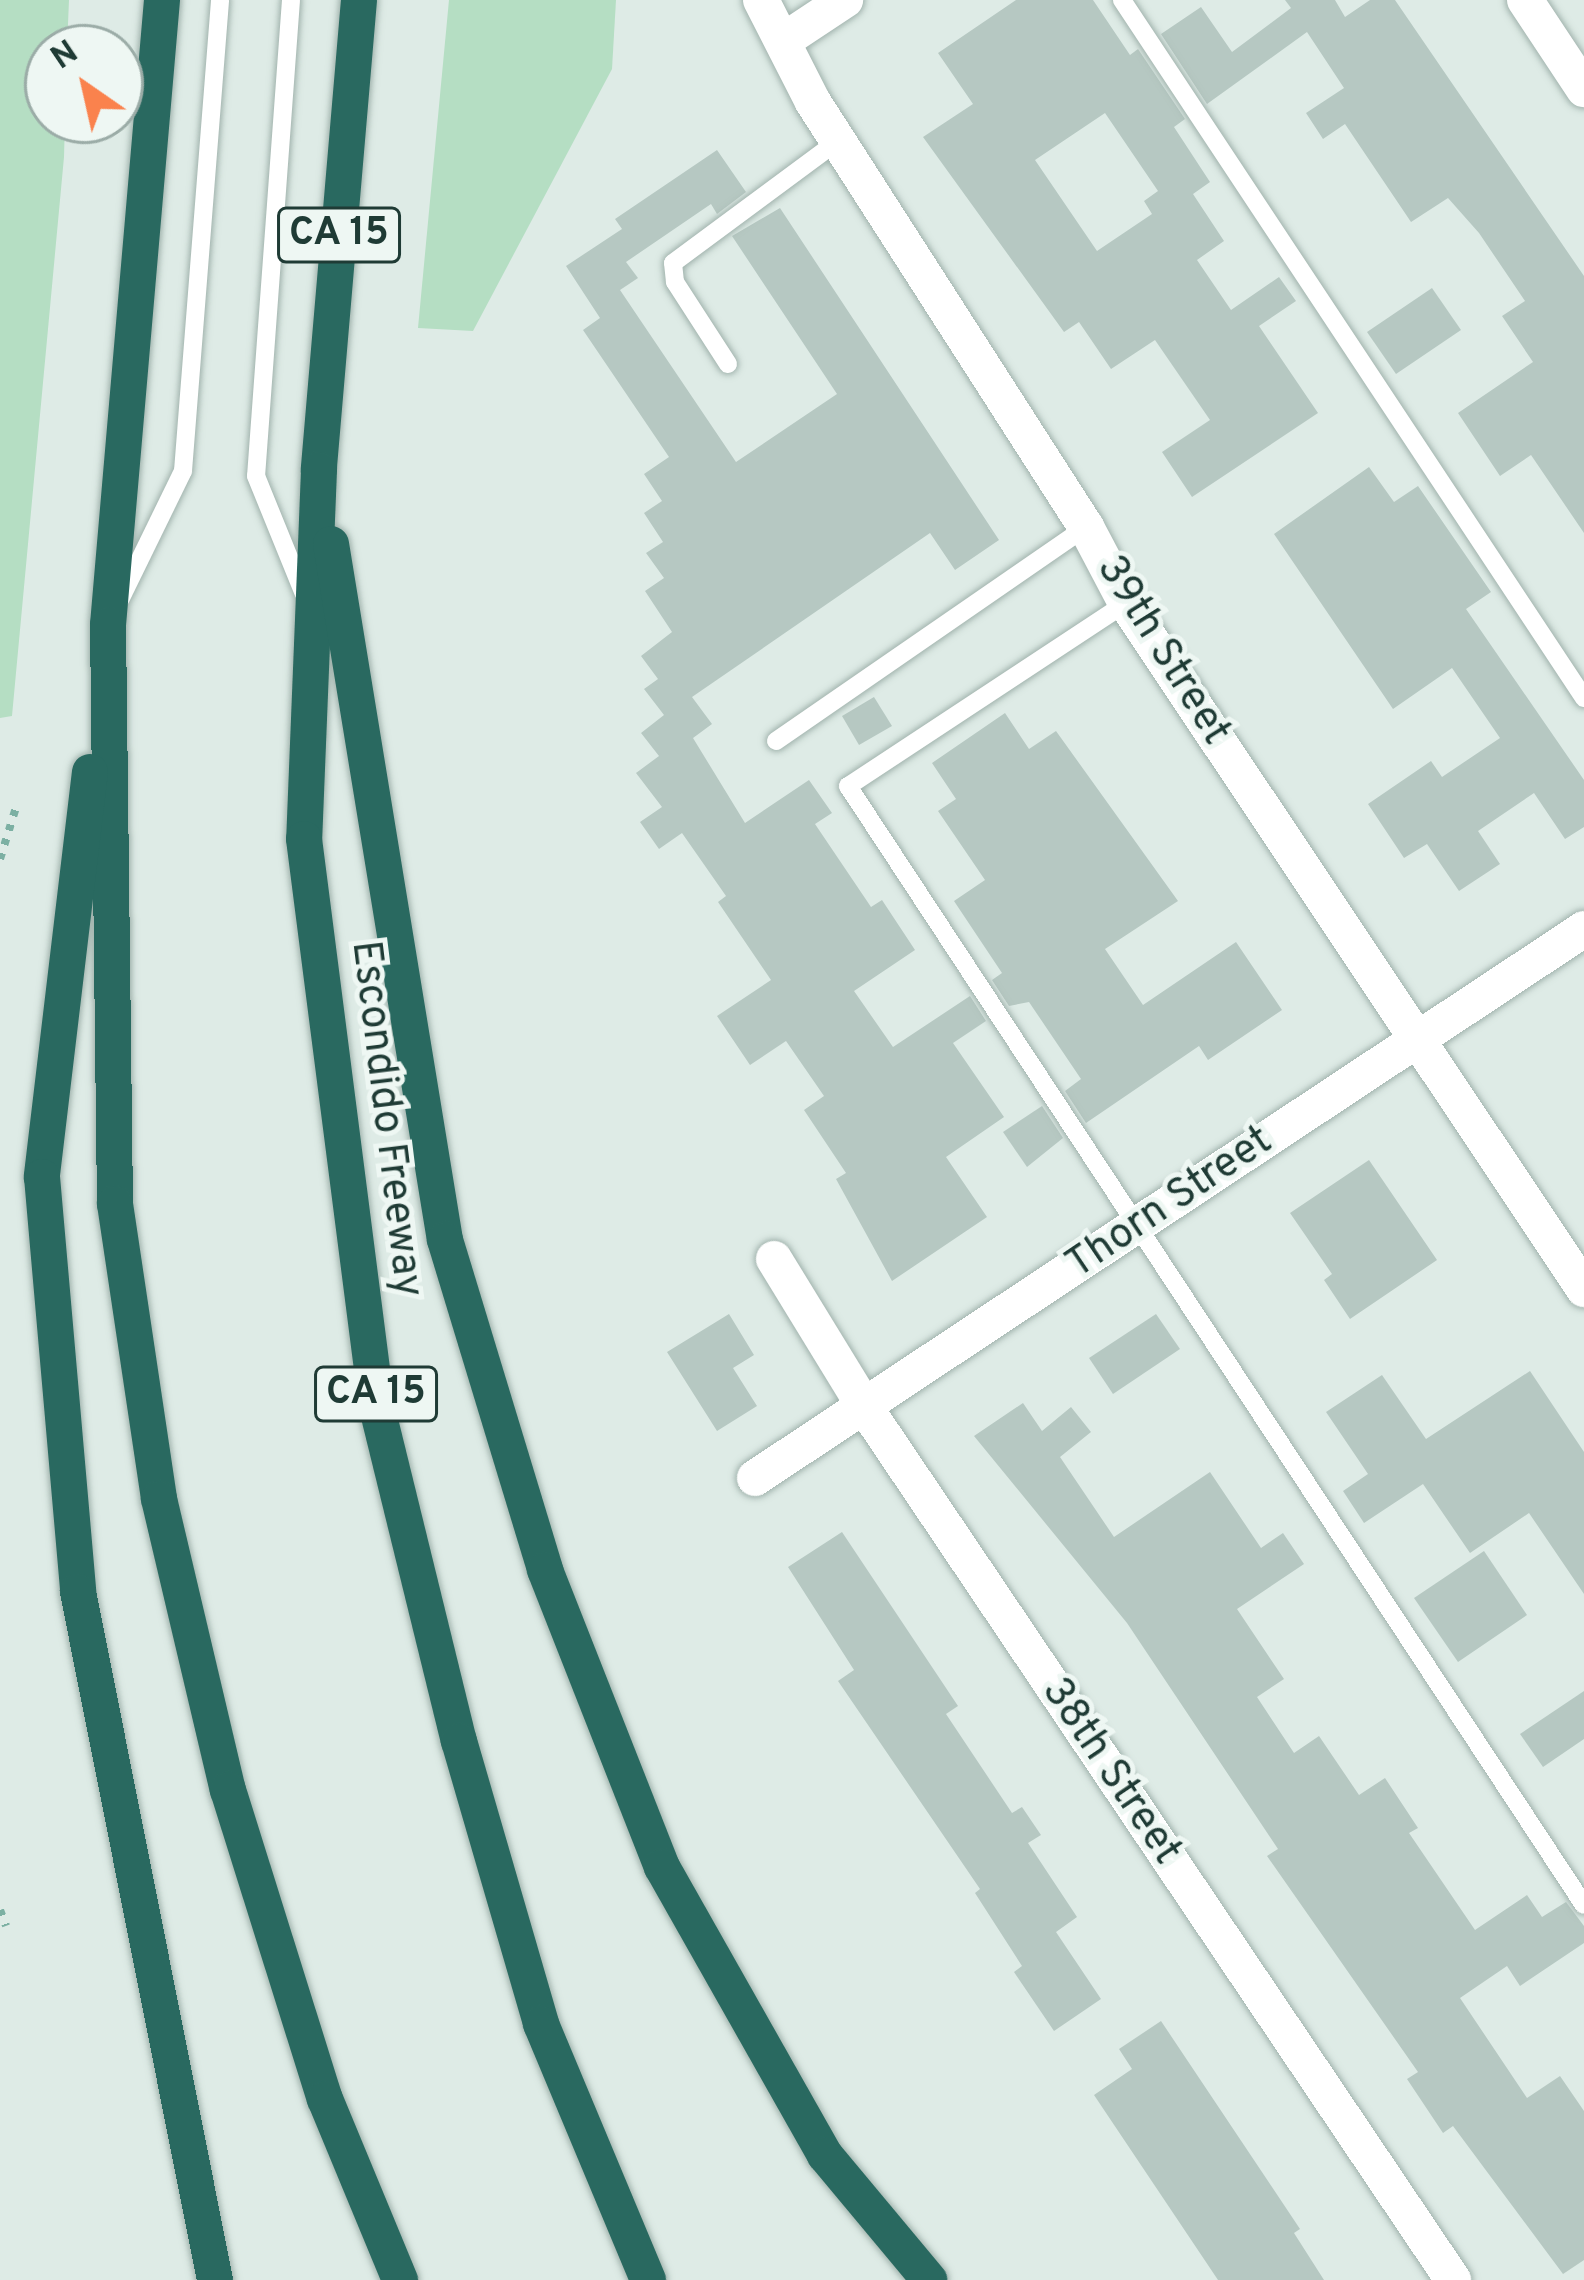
<!DOCTYPE html>
<style>
body{margin:0}
#map{position:relative;width:1584px;height:2280px;overflow:hidden;background:#deebe6;font-family:Overpass,sans-serif}
div>[style]{position:absolute}
.green>*{inset:0;background:#b5dec3}
.building>*{inset:0;background:#b6c8c2}
.path>*{height:8px;margin-top:-4px;transform-origin:0;background:repeating-linear-gradient(90deg,#7cb0a3 0 6px,transparent 0 15px)}
.roads{filter:drop-shadow(0 0 3px #a1b3ad) drop-shadow(0 0 3px #a1b3ad)}
.lane>*{height:18px;margin:-9px;padding:0 9px;transform-origin:9px;border-radius:9px;background:#fff}
.street>*{height:36px;margin:-18px;padding:0 18px;transform-origin:18px;border-radius:18px;background:#fff}
.highway>*{height:36px;margin:-18px;padding:0 18px;transform-origin:18px;border-radius:18px;background:#296960}
span{translate:-50% -50%;white-space:nowrap;text-align:center;line-height:1.15;-webkit-text-stroke:10px #eef7f3;paint-order:stroke}
.shield-label span{padding:3px 9px;background:#eef7f3;border:3px solid;border-radius:9px;-webkit-text-stroke-width:0}
.shield-label{font-size:39px;color:#1f3b35;font-weight:700}
.street-label{font-size:42px;color:#1f3b35}
.north{position:absolute;left:24px;top:24px;width:120px;height:120px;box-sizing:border-box;background:#eef7f3;border:3px solid #9baca7;border-radius:50%;rotate:326deg;font-size:33px;font-weight:700;line-height:48px;text-align:center;color:#1f3b35}
.north::after{content:'';display:block;margin:auto;width:42px;height:54px;background:#fa824d;clip-path:polygon(50% 0,100% 100%,50% 72%,0 100%)}
</style>
<div id="map">
<div class="green">
<div style="clip-path:polygon(0 0,69px 0,67px 48px,48px 48px,48px 120px,65px 120px,64px 157px,12px 716px,0 718px)"></div>
<div style="clip-path:polygon(449px 0,616px 0,612px 69px,473px 331px,418px 328px)"></div>
</div>
<div class="building">
<div style="clip-path:polygon(evenodd,1016px 0,1093px 0,1130px 55px,1138px 49px,1185px 119px,1174px 127px,1210px 182px,1193px 194px,1224px 241px,1197px 260px,1231px 310px,1279px 277px,1296px 301px,1259px 326px,1318px 413px,1192px 497px,1162px 452px,1210px 420px,1155px 340px,1111px 369px,1079px 322px,1064px 332px,923px 137px,973px 104px,938px 53px,1016px 0,1105px 113px,1158px 191px,1144px 201px,1152px 214px,1097px 251px,1035px 160px,1105px 113px)"></div>
<div style="clip-path:polygon(1285px 0,1335px 0,1345px 17px,1370px 0,1395px 0,1584px 276px,1584px 533px,1531px 455px,1500px 476px,1458px 413px,1533px 362px,1502px 316px,1525px 301px,1479px 233px,1448px 198px,1411px 222px,1345px 124px,1323px 139px,1306px 113px,1344px 88px,1307px 32px,1207px 104px,1161px 34px,1201px 7px,1232px 52px,1291px 8px)"></div>
<div style="clip-path:polygon(717px 150px,746px 192px,717px 214px,711px 204px,626px 262px,638px 278px,620px 290px,736px 462px,837px 394px,732px 236px,780px 208px,999px 540px,955px 570px,930px 533px,692px 697px,712px 724px,693px 738px,745px 823px,809px 780px,832px 813px,815px 824px,871px 907px,882px 900px,915px 950px,854px 991px,893px 1047px,970px 996px,986px 1021px,953px 1043px,1004px 1117px,946px 1157px,987px 1217px,892px 1281px,836px 1179px,846px 1173px,804px 1110px,824px 1096px,786px 1041px,750px 1065px,717px 1016px,771px 980px,718px 902px,726px 896px,682px 833px,659px 849px,640px 822px,662px 807px,636px 773px,659px 756px,641px 733px,664px 715px,644px 689px,658px 679px,641px 656px,672px 632px,645px 591px,664px 578px,646px 553px,663px 542px,644px 513px,662px 501px,644px 474px,669px 457px,583px 330px,600px 318px,566px 266px,622px 229px,615px 219px)"></div>
<div style="clip-path:polygon(1432px 288px,1461px 330px,1396px 374px,1367px 332px)"></div>
<div style="clip-path:polygon(1369px 467px,1394px 502px,1418px 486px,1491px 592px,1466px 609px,1584px 780px,1584px 827px,1565px 839px,1534px 793px,1478px 831px,1500px 864px,1459px 891px,1427px 844px,1404px 858px,1368px 804px,1431px 761px,1442px 777px,1500px 738px,1452px 668px,1393px 709px,1274px 534px)"></div>
<div style="clip-path:polygon(874px 697px,892px 726px,859px 745px,842px 716px)"></div>
<div style="clip-path:polygon(1005px 713px,1029px 749px,1056px 731px,1178px 901px,1105px 949px,1143px 1005px,1236px 942px,1282px 1010px,1208px 1060px,1199px 1046px,1086px 1123px,1065px 1091px,1081px 1079px,1029px 1002px,1009px 1006px,992px 980px,1002px 973px,954px 901px,985px 880px,938px 811px,956px 799px,932px 763px)"></div>
<div style="clip-path:polygon(1042px 1106px,1063px 1138px,1027px 1167px,1003px 1132px)"></div>
<div style="clip-path:polygon(1369px 1160px,1437px 1260px,1350px 1319px,1324px 1280px,1332px 1274px,1290px 1213px)"></div>
<div style="clip-path:polygon(729px 1314px,754px 1355px,733px 1368px,757px 1406px,717px 1431px,667px 1352px)"></div>
<div style="clip-path:polygon(1156px 1314px,1180px 1349px,1113px 1394px,1089px 1358px)"></div>
<div style="clip-path:polygon(1530px 1371px,1584px 1452px,1584px 1594px,1529px 1513px,1470px 1553px,1423px 1484px,1364px 1523px,1343px 1491px,1368px 1474px,1326px 1412px,1382px 1375px,1426px 1439px)"></div>
<div style="clip-path:polygon(1023px 1403px,1042px 1431px,1071px 1407px,1091px 1432px,1060px 1457px,1114px 1537px,1210px 1472px,1261px 1548px,1283px 1533px,1304px 1564px,1237px 1609px,1284px 1679px,1257px 1697px,1294px 1753px,1319px 1736px,1359px 1795px,1385px 1778px,1418px 1828px,1409px 1833px,1475px 1930px,1527px 1895px,1542px 1917px,1566px 1902px,1584px 1926px,1584px 1943px,1520px 1986px,1507px 1966px,1460px 1998px,1527px 2098px,1560px 2076px,1584px 2111px,1584px 2260px,1563px 2274px,1453px 2126px,1443px 2133px,1407px 2079px,1418px 2072px,1267px 1856px,1278px 1849px,1127px 1623px,974px 1436px)"></div>
<div style="clip-path:polygon(842px 1532px,958px 1706px,946px 1714px,1012px 1813px,1022px 1807px,1041px 1835px,1028px 1843px,1077px 1917px,1056px 1932px,1101px 1999px,1054px 2031px,1014px 1972px,1022px 1966px,975px 1893px,980px 1889px,838px 1681px,854px 1670px,788px 1567px)"></div>
<div style="clip-path:polygon(1484px 1551px,1527px 1615px,1458px 1662px,1414px 1598px)"></div>
<div style="clip-path:polygon(1584px 1691px,1584px 1739px,1543px 1767px,1520px 1734px)"></div>
<div style="clip-path:polygon(1161px 2021px,1300px 2229px,1294px 2233px,1324px 2280px,1218px 2280px,1094px 2095px,1132px 2069px,1119px 2049px)"></div>
</div>
<div class="path">
<div style="left:0;top:859px;width:58px;rotate:-72.8deg"></div>
<div style="left:0;top:1910px;width:17px;rotate:69deg"></div>
</div>
<div class="roads">
<div class="lane">
<div style="left:291px;top:0;width:477px;rotate:94.2deg"></div>
<div style="left:256px;top:476px;width:127px;rotate:67.9deg"></div>
<div style="left:1122px;top:0;width:837px;rotate:56.5deg"></div>
<div style="left:728px;top:364px;width:98px;rotate:-122.9deg"></div>
<div style="left:675px;top:282px;width:19px;rotate:-96deg"></div>
<div style="left:673px;top:263px;width:205px;rotate:-36.5deg"></div>
<div style="left:121px;top:598px;width:141px;rotate:-64deg"></div>
<div style="left:183px;top:471px;width:472px;rotate:-85.5deg"></div>
<div style="left:1126px;top:603px;width:333px;rotate:146.6deg"></div>
<div style="left:848px;top:786px;width:1339px;rotate:56.67deg"></div>
<div style="left:776px;top:741px;width:377px;rotate:-34.6deg"></div>
</div>
<div class="street">
<div style="left:761px;top:0;width:114px;rotate:63deg"></div>
<div style="left:813px;top:102px;width:505px;rotate:57.29deg"></div>
<div style="left:1086px;top:527px;width:86px;rotate:62.2deg"></div>
<div style="left:1126px;top:603px;width:825px;rotate:56.27deg"></div>
<div style="left:1525px;top:0;width:107px;rotate:56.5deg"></div>
<div style="left:786px;top:39px;width:71px;rotate:-33.5deg"></div>
<div style="left:774px;top:1259px;width:172px;rotate:58.5deg"></div>
<div style="left:864px;top:1406px;width:1054px;rotate:56.02deg"></div>
<div style="left:755px;top:1478px;width:994px;rotate:-33.51deg"></div>
</div>
<div class="highway">
<div style="left:162px;top:0;width:627px;rotate:94.94deg"></div>
<div style="left:108px;top:625px;width:579px;rotate:89.31deg"></div>
<div style="left:115px;top:1204px;width:298px;rotate:81.5deg"></div>
<div style="left:159px;top:1499px;width:299px;rotate:76.7deg"></div>
<div style="left:228px;top:1790px;width:324px;rotate:72.6deg"></div>
<div style="left:325px;top:2099px;width:196px;rotate:67.5deg"></div>
<div style="left:359px;top:0;width:472px;rotate:94.9deg"></div>
<div style="left:319px;top:470px;width:369px;rotate:92.3deg"></div>
<div style="left:304px;top:839px;width:574px;rotate:82.69deg"></div>
<div style="left:377px;top:1408px;width:343px;rotate:76.2deg"></div>
<div style="left:459px;top:1741px;width:295px;rotate:73.8deg"></div>
<div style="left:541px;top:2024px;width:277px;rotate:67.3deg"></div>
<div style="left:331px;top:544px;width:705px;rotate:80.7deg"></div>
<div style="left:445px;top:1240px;width:345px;rotate:73.1deg"></div>
<div style="left:545px;top:1570px;width:319px;rotate:68.5deg"></div>
<div style="left:662px;top:1867px;width:331px;rotate:60.5deg"></div>
<div style="left:825px;top:2155px;width:163px;rotate:50.2deg"></div>
<div style="left:90px;top:772px;width:408px;rotate:96.8deg"></div>
<div style="left:42px;top:1177px;width:417px;rotate:85deg"></div>
<div style="left:78px;top:1592px;width:702px;rotate:78.74deg"></div>
</div>
</div>
<div class="shield-label">
<span style="left:339px;top:235px">CA 15</span>
<span style="left:376px;top:1394px">CA 15</span>
</div>
<div class="street-label">
<span style="left:1162px;top:651px;rotate:58deg">39th Street</span>
<span style="left:385px;top:1119px;rotate:83deg">Escondido Freeway</span>
<span style="left:1170px;top:1204px;rotate:-34deg">Thorn Street</span>
<span style="left:1110px;top:1772px;rotate:56deg">38th Street</span>
</div>
<div class="north">N</div>
</div>
